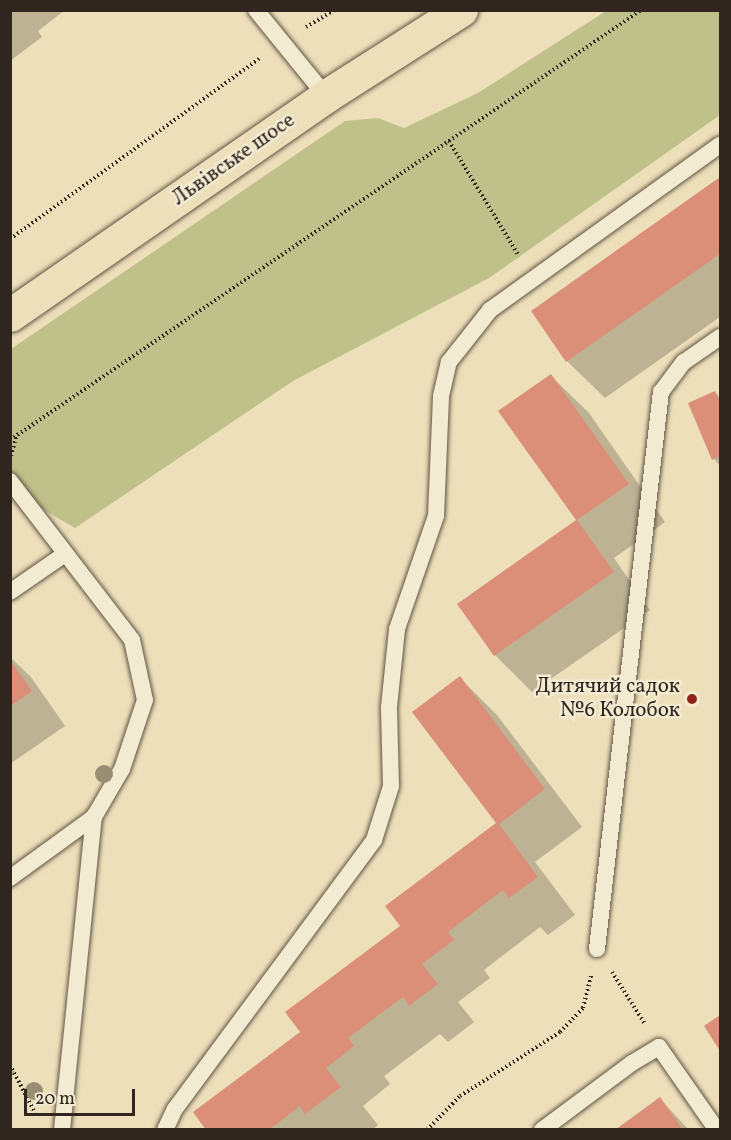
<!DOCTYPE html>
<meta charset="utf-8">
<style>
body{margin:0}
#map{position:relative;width:731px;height:1140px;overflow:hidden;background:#eddfb9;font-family:Vollkorn,serif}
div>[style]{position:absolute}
.green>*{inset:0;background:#c0c08a}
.shadow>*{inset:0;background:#0003}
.building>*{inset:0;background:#db8f79}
.path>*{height:4px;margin-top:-2px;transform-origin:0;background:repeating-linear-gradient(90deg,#31251f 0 1.5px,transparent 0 4.5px)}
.roads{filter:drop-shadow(0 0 2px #605446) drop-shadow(0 0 2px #605446)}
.service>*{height:16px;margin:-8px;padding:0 8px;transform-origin:8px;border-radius:8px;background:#f3ead2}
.primary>*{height:33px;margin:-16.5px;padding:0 16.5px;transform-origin:16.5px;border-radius:16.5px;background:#eddfb9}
.trees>*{width:18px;height:18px;margin:-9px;border-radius:50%;background:#998e73}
.dots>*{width:16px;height:16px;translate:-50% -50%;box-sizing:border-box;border:3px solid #f3ead2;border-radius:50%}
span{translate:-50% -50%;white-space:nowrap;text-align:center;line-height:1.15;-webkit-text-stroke:5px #f3ead2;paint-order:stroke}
.street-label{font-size:21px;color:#31251f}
.poi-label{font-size:21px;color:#31251f}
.right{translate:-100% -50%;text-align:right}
.frame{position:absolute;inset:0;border:12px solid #31251f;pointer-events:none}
.scale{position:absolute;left:24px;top:1089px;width:111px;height:27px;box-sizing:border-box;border:3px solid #31251f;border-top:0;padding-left:8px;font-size:18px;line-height:21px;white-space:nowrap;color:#31251f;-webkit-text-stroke:4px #f3ead2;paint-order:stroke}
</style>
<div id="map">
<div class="green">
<div style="clip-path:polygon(606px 11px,720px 11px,720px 115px,489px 278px,293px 381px,75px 528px,39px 507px,11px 471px,11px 349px,345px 121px,378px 118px,404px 128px,478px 93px)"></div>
</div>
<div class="shadow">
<div style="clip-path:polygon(10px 10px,65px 10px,38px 31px,42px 37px,10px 61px)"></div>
<div style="clip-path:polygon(720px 179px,720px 317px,605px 398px,567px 361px,533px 311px)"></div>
<div style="clip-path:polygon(551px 376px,589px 413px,665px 522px,614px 558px,650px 610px,532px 692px,495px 655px,459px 604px,578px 520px,500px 412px)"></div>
<div style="clip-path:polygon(715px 392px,720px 398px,720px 466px,714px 459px)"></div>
<div style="clip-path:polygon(10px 657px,31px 677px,65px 726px,10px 764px)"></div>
<div style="clip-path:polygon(460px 678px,497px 715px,582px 827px,535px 862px,575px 915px,548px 935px,540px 927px,484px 970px,490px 978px,458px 1002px,474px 1022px,448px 1042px,440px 1034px,384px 1076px,390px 1084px,363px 1106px,378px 1125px,372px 1130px,207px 1130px,498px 824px)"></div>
<div style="clip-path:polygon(10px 1065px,16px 1073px,10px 1077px)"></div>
<div style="clip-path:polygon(660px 1099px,689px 1130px,618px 1130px)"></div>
</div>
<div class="building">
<div style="clip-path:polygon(720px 177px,720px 254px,566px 362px,531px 311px)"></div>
<div style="clip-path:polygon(551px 374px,629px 484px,577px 520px,614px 572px,494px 656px,457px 604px,576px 520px,498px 411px)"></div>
<div style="clip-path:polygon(715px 391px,720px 402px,720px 456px,712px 460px,688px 403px)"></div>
<div style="clip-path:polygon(10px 660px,32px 691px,10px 706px)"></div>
<div style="clip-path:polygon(460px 676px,545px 789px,499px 824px,538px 877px,509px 898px,503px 890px,448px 932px,454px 940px,422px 964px,438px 984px,409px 1006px,403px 997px,348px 1038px,354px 1046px,326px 1068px,341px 1087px,305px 1114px,300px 1106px,269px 1130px,206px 1130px,193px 1112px,300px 1032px,285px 1012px,400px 926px,385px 906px,496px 823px,412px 712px)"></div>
<div style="clip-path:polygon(720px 1015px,720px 1051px,704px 1026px)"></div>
<div style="clip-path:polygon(660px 1097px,683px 1130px,615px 1130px)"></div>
</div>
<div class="path">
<div style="left:306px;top:27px;width:33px;rotate:-31deg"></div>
<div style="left:449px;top:141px;width:135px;rotate:58.7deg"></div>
<div style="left:10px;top:239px;width:309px;rotate:-35.9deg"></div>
<div style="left:10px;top:440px;width:764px;rotate:-34.27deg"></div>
<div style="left:11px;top:456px;width:20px;rotate:-75deg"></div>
<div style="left:612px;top:972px;width:62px;rotate:57.6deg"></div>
<div style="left:10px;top:1065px;width:54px;rotate:62.5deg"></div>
<div style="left:427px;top:1130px;width:47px;rotate:-45.9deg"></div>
<div style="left:460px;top:1096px;width:119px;rotate:-32.6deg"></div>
<div style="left:560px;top:1032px;width:33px;rotate:-46deg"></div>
<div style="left:583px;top:1008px;width:34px;rotate:-76deg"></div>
</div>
<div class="roads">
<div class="service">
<div style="left:256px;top:10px;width:111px;rotate:50.9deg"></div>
<div style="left:10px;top:481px;width:200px;rotate:52.5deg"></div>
<div style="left:132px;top:640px;width:61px;rotate:77.8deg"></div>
<div style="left:145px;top:700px;width:73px;rotate:108.4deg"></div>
<div style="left:122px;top:769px;width:56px;rotate:120.3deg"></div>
<div style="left:94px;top:817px;width:104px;rotate:144deg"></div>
<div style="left:10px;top:592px;width:67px;rotate:-34.6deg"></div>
<div style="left:597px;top:949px;width:561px;rotate:-83.45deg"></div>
<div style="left:661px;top:392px;width:38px;rotate:-53deg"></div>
<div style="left:684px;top:362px;width:44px;rotate:-34.8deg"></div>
<div style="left:62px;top:1130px;width:315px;rotate:-84.2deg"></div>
<div style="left:165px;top:1130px;width:23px;rotate:-65deg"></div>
<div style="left:175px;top:1109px;width:335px;rotate:-53.5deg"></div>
<div style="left:374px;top:840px;width:57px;rotate:-72.5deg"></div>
<div style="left:391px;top:786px;width:79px;rotate:-91.5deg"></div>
<div style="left:389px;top:707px;width:78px;rotate:-84.1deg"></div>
<div style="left:397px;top:629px;width:120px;rotate:-71deg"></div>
<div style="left:436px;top:516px;width:120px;rotate:-87.6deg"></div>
<div style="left:441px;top:396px;width:35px;rotate:-77deg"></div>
<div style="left:449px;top:362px;width:66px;rotate:-51.7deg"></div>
<div style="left:490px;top:310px;width:283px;rotate:-35.7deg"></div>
<div style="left:542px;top:1130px;width:112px;rotate:-36.7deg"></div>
<div style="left:632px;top:1063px;width:31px;rotate:-31deg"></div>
<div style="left:659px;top:1047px;width:101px;rotate:55.1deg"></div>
</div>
<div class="primary">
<div style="left:10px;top:315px;width:384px;rotate:-34.7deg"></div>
<div style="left:326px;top:96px;width:160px;rotate:-32.5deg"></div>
</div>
</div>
<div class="trees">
<div style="left:104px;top:774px"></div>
<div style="left:34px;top:1091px"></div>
</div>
<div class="dots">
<div style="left:692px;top:699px;background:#8f2418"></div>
</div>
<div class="street-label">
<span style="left:234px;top:160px;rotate:-35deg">Львівське шосе</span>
</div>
<div class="poi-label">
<span class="right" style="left:680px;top:699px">Дитячий садок<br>№6 Колобок</span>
</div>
<div class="frame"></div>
<div class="scale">20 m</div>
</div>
